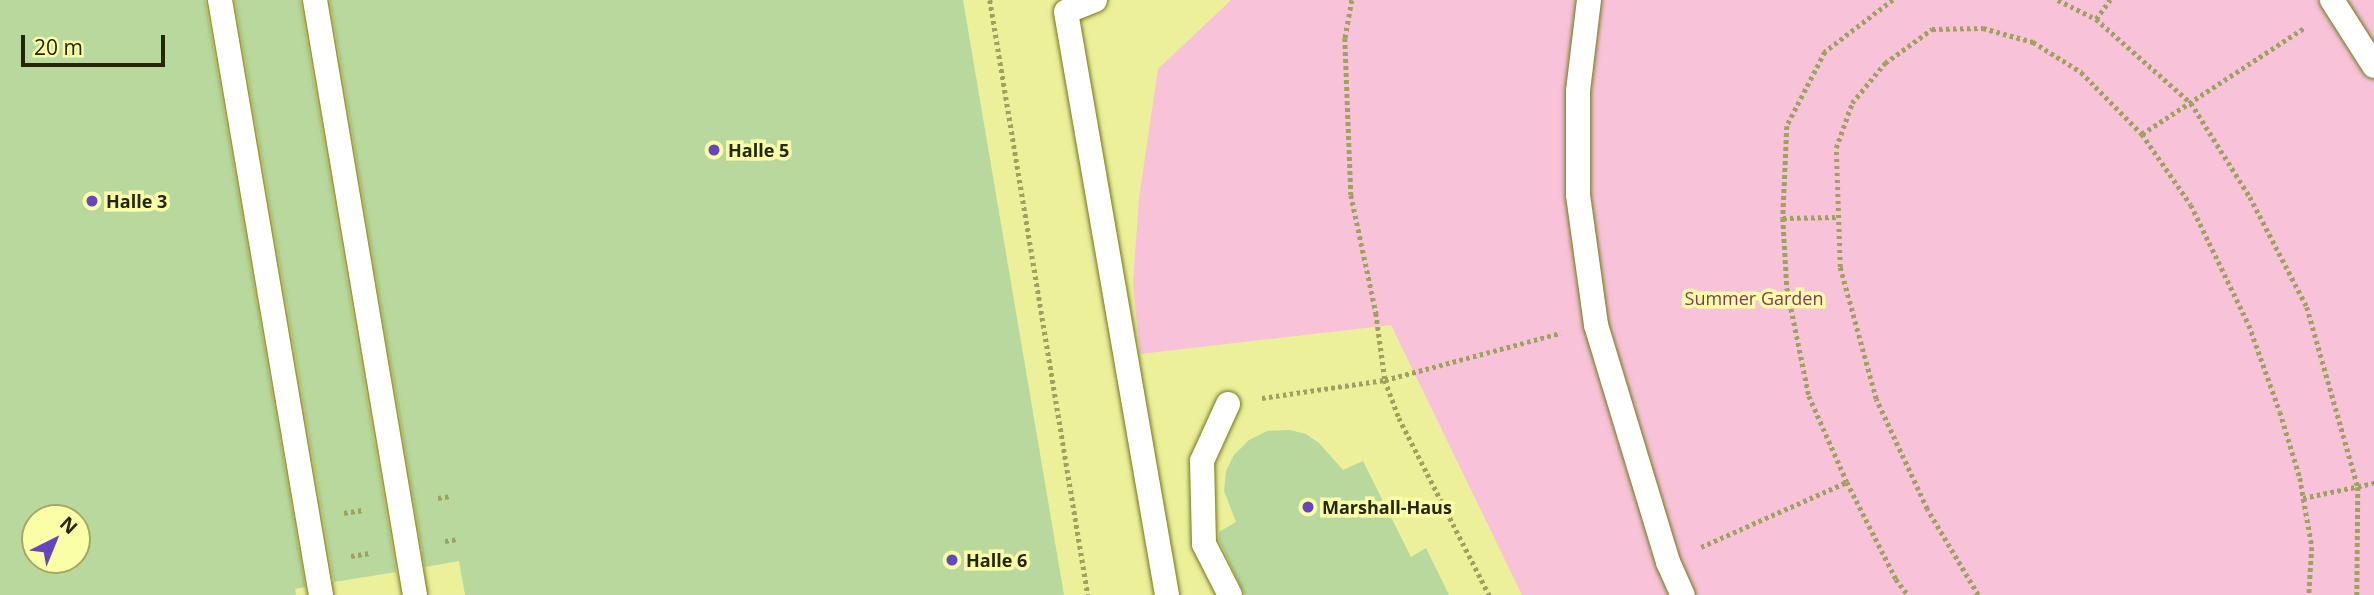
<!DOCTYPE html>
<style>
body{margin:0}
#map{position:relative;width:2374px;height:595px;overflow:hidden;background:#ecf09a;font-family:"Open Sans",sans-serif}
div>[style]{position:absolute}
.green>*{inset:0;background:#f8c2d9}
.building>*{inset:0;background:#b8d89d}
.path>*{height:4.5px;margin-top:-2.25px;transform-origin:0;background:repeating-linear-gradient(90deg,#9fa25f 0 3.5px,transparent 0 7px)}
.roads{filter:drop-shadow(0 0 2px #75771e) drop-shadow(0 0 2px #75771e)}
.lane>*{height:24px;margin:-12px;padding:0 12px;transform-origin:12px;border-radius:12px;background:#fff}
.dots>*{width:19px;height:19px;translate:-50% -50%;box-sizing:border-box;border:4px solid #f9fea7;border-radius:50%}
span{translate:-50% -50%;white-space:nowrap;text-align:center;line-height:1.15;-webkit-text-stroke:7px #f9fea7;paint-order:stroke}
.poi-label{font-size:18px;color:#252602;font-weight:700}
.left{translate:0 -50%;text-align:left}
.park-label{font-size:18px;color:#85375f}
.north{position:absolute;left:21px;top:504px;width:70px;height:70px;box-sizing:border-box;background:#f9fea7;border:2px solid #a4a865;border-radius:50%;rotate:43deg;font-size:19px;font-weight:700;line-height:28px;text-align:center;color:#252602}
.north::after{content:'';display:block;margin:auto;width:24px;height:32px;background:#6645be;clip-path:polygon(50% 0,100% 100%,50% 72%,0 100%)}
.scale{position:absolute;left:21px;top:35px;width:144px;height:32px;box-sizing:border-box;border:4px solid #252602;border-top:0;padding-left:9px;font-size:21px;line-height:24px;white-space:nowrap;color:#252602;-webkit-text-stroke:5px #f9fea7;paint-order:stroke}
</style>
<div id="map">
<div class="green">
<div style="clip-path:polygon(1231px 0,2374px 0,2374px 595px,1522px 595px,1391px 325px,1140px 354px,1133px 284px,1139px 198px,1158px 69px)"></div>
</div>
<div class="building">
<div style="clip-path:polygon(evenodd,0 0,205px 0,305px 587px,295px 589px,296px 595px,0 595px,0 0,35px 518px,77px 518px,77px 560px,35px 560px,35px 518px)"></div>
<div style="clip-path:polygon(235px 0,300px 0,396px 572px,334px 582px)"></div>
<div style="clip-path:polygon(330px 0,963px 0,1064px 595px,465px 595px,459px 561px,425px 567px)"></div>
<div style="clip-path:polygon(1290px 430px,1306px 434px,1319px 443px,1343px 470px,1363px 461px,1411px 557px,1426px 548px,1449px 595px,1245px 595px,1219px 540px,1219px 532px,1236px 522px,1224px 491px,1226px 471px,1234px 455px,1249px 440px,1267px 431px)"></div>
</div>
<div class="path">
<div style="left:990px;top:0;width:603px;rotate:80.65deg"></div>
<div style="left:1352px;top:0;width:39px;rotate:100deg"></div>
<div style="left:1345px;top:38px;width:157px;rotate:87.8deg"></div>
<div style="left:1351px;top:195px;width:121px;rotate:78deg"></div>
<div style="left:1376px;top:313px;width:68px;rotate:82.3deg"></div>
<div style="left:1385px;top:380px;width:40px;rotate:69.8deg"></div>
<div style="left:1399px;top:418px;width:199px;rotate:63deg"></div>
<div style="left:1893px;top:0;width:86px;rotate:142.6deg"></div>
<div style="left:1825px;top:52px;width:83px;rotate:117.2deg"></div>
<div style="left:1787px;top:126px;width:92px;rotate:92.5deg"></div>
<div style="left:1783px;top:218px;width:70px;rotate:86.7deg"></div>
<div style="left:1787px;top:288px;width:110px;rotate:78.5deg"></div>
<div style="left:1809px;top:396px;width:94px;rotate:66.2deg"></div>
<div style="left:1847px;top:482px;width:109px;rotate:63.2deg"></div>
<div style="left:1896px;top:579px;width:20px;rotate:53deg"></div>
<div style="left:2058px;top:0;width:42px;rotate:26.6deg"></div>
<div style="left:2096px;top:19px;width:127px;rotate:41.5deg"></div>
<div style="left:2191px;top:103px;width:111px;rotate:57.9deg"></div>
<div style="left:2250px;top:197px;width:124px;rotate:62.6deg"></div>
<div style="left:2307px;top:307px;width:187px;rotate:74.2deg"></div>
<div style="left:2358px;top:487px;width:108px;rotate:90.5deg"></div>
<div style="left:2096px;top:19px;width:24px;rotate:-54deg"></div>
<div style="left:2142px;top:134px;width:194px;rotate:-33.2deg"></div>
<div style="left:1783px;top:218px;width:54px;rotate:-1.1deg"></div>
<div style="left:1262px;top:398px;width:124px;rotate:-8.3deg"></div>
<div style="left:1385px;top:380px;width:182px;rotate:-15deg"></div>
<div style="left:438px;top:498px;width:12px;rotate:-9deg"></div>
<div style="left:2303px;top:498px;width:73px;rotate:-11.9deg"></div>
<div style="left:344px;top:513px;width:19px;rotate:-9deg"></div>
<div style="left:445px;top:541px;width:12px;rotate:-9deg"></div>
<div style="left:1701px;top:547px;width:160px;rotate:-24deg"></div>
<div style="left:351px;top:556px;width:19px;rotate:-9deg"></div>
<div style="left:1978px;top:595px;width:100px;rotate:-120.7deg"></div>
<div style="left:1927px;top:509px;width:121px;rotate:-114.9deg"></div>
<div style="left:1876px;top:399px;width:137px;rotate:-105.3deg"></div>
<div style="left:1840px;top:267px;width:119px;rotate:-91.9deg"></div>
<div style="left:1836px;top:148px;width:48px;rotate:-70.4deg"></div>
<div style="left:1852px;top:103px;width:52px;rotate:-50.5deg"></div>
<div style="left:1885px;top:63px;width:58px;rotate:-35.9deg"></div>
<div style="left:1932px;top:29px;width:51px;rotate:-1.1deg"></div>
<div style="left:1983px;top:28px;width:52px;rotate:15.6deg"></div>
<div style="left:2033px;top:42px;width:57px;rotate:32deg"></div>
<div style="left:2081px;top:72px;width:87px;rotate:45.5deg"></div>
<div style="left:2142px;top:134px;width:86px;rotate:55.4deg"></div>
<div style="left:2191px;top:205px;width:133px;rotate:64.2deg"></div>
<div style="left:2249px;top:325px;width:92px;rotate:70.4deg"></div>
<div style="left:2280px;top:412px;width:69px;rotate:73.1deg"></div>
<div style="left:2300px;top:478px;width:70px;rotate:80.1deg"></div>
<div style="left:2312px;top:547px;width:48px;rotate:93.6deg"></div>
</div>
<div class="roads">
<div class="lane">
<div style="left:220px;top:0;width:604px;rotate:80.37deg"></div>
<div style="left:315px;top:0;width:603px;rotate:80.46deg"></div>
<div style="left:1095px;top:0;width:31px;rotate:158deg"></div>
<div style="left:1066px;top:12px;width:592px;rotate:80.17deg"></div>
<div style="left:1589px;top:0;width:92px;rotate:96.9deg"></div>
<div style="left:1578px;top:91px;width:104px;rotate:90deg"></div>
<div style="left:1578px;top:195px;width:131px;rotate:82.1deg"></div>
<div style="left:1596px;top:325px;width:248px;rotate:73.1deg"></div>
<div style="left:1668px;top:562px;width:36px;rotate:66deg"></div>
<div style="left:2332px;top:0;width:78px;rotate:57.5deg"></div>
<div style="left:1228px;top:404px;width:63px;rotate:114.5deg"></div>
<div style="left:1202px;top:461px;width:83px;rotate:88.6deg"></div>
<div style="left:1204px;top:544px;width:57px;rotate:63deg"></div>
</div>
</div>
<div class="dots">
<div style="left:714px;top:150px;background:#6645be"></div>
<div style="left:92px;top:201px;background:#6645be"></div>
<div style="left:1308px;top:507px;background:#6645be"></div>
<div style="left:952px;top:560px;background:#6645be"></div>
</div>
<div class="poi-label">
<span class="left" style="left:728px;top:150px">Halle 5</span>
<span class="left" style="left:106px;top:201px">Halle 3</span>
<span class="left" style="left:1322px;top:507px">Marshall-Haus</span>
<span class="left" style="left:966px;top:560px">Halle 6</span>
</div>
<div class="park-label">
<span style="left:1754px;top:298px">Summer Garden</span>
</div>
<div class="north">N</div>
<div class="scale">20 m</div>
</div>
